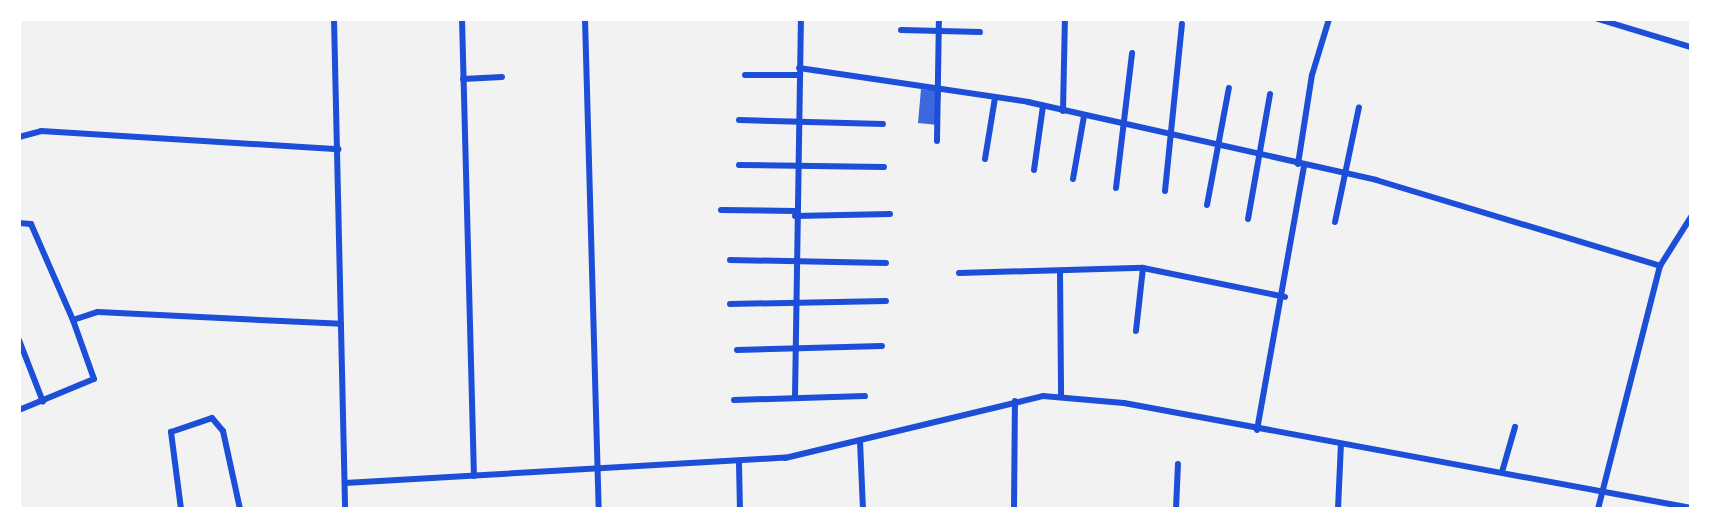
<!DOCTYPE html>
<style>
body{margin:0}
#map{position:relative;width:1710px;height:528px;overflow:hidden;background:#f2f2f2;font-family:"Varela Round",sans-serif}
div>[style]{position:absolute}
.building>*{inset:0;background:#3d67dc}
.minor>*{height:6px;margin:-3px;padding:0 3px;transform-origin:3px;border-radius:3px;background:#1d4ed8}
span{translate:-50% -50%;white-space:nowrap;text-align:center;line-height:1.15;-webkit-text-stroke:7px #fff;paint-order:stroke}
.frame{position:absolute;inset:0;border:21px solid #fff;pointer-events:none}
</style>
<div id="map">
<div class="building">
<div style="clip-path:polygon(921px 89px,941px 91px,938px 125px,918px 123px)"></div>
</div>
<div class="minor">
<div style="left:334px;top:19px;width:490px;rotate:88.7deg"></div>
<div style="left:462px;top:19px;width:457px;rotate:88.5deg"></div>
<div style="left:585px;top:19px;width:490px;rotate:88.4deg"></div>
<div style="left:1598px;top:19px;width:97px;rotate:16.8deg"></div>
<div style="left:901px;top:30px;width:79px;rotate:1.5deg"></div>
<div style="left:799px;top:68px;width:232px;rotate:8.4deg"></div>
<div style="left:1028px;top:102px;width:357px;rotate:12.6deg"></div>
<div style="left:1376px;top:180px;width:297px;rotate:16.8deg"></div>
<div style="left:745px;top:75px;width:54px"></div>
<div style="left:463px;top:79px;width:39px;rotate:-3deg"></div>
<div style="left:1063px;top:111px;width:92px;rotate:-88.8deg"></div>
<div style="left:739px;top:120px;width:144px;rotate:1.6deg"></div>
<div style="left:19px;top:137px;width:23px;rotate:-15deg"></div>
<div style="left:41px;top:131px;width:298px;rotate:3.5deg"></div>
<div style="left:937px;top:141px;width:122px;rotate:-89.1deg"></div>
<div style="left:985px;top:159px;width:62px;rotate:-80.7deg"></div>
<div style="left:1298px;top:164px;width:90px;rotate:-81.1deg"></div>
<div style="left:1312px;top:75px;width:59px;rotate:-73.1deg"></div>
<div style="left:739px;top:165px;width:145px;rotate:0.8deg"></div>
<div style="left:1034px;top:170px;width:65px;rotate:-82deg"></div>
<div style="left:1073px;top:179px;width:64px;rotate:-80.1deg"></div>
<div style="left:1116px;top:188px;width:136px;rotate:-83.2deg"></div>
<div style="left:1165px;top:191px;width:168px;rotate:-84.2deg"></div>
<div style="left:1207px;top:205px;width:119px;rotate:-79.4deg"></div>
<div style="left:721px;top:210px;width:74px;rotate:0.8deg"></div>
<div style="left:795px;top:216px;width:95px;rotate:-1.2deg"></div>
<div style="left:1248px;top:219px;width:127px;rotate:-80deg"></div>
<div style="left:1335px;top:222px;width:117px;rotate:-78.2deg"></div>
<div style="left:19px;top:223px;width:12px;rotate:5deg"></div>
<div style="left:31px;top:224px;width:105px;rotate:66.4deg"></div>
<div style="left:730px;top:260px;width:156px;rotate:1.1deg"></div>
<div style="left:1060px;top:271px;width:126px;rotate:89.5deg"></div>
<div style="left:959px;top:273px;width:184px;rotate:-1.6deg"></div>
<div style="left:1143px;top:268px;width:145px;rotate:11.5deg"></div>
<div style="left:730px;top:304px;width:156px;rotate:-1.1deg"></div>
<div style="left:1136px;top:331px;width:63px;rotate:-83.7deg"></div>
<div style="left:19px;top:340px;width:66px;rotate:68.8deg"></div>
<div style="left:737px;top:350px;width:145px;rotate:-1.6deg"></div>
<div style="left:795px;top:397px;width:378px;rotate:-89.1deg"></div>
<div style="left:734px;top:400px;width:131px;rotate:-1.7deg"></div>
<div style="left:19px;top:410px;width:81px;rotate:-22.5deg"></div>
<div style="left:94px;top:379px;width:63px;rotate:-109.6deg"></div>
<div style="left:73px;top:320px;width:26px;rotate:-18deg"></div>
<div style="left:98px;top:312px;width:243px;rotate:2.8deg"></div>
<div style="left:1257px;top:430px;width:269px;rotate:-79.9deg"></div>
<div style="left:860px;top:441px;width:68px;rotate:87.5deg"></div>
<div style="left:739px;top:463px;width:46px;rotate:88.8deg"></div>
<div style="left:1502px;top:472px;width:47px;rotate:-73.9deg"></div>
<div style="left:345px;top:483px;width:441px;rotate:-3.3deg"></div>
<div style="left:785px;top:458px;width:265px;rotate:-13.5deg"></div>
<div style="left:1043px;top:396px;width:81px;rotate:4.9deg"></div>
<div style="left:1124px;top:403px;width:577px;rotate:10.49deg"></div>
<div style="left:181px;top:509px;width:78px;rotate:-97.4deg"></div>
<div style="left:171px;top:432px;width:43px;rotate:-18.9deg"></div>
<div style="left:212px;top:418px;width:17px;rotate:50deg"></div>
<div style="left:223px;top:431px;width:80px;rotate:77.7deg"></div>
<div style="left:1014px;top:509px;width:108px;rotate:-89.5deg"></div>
<div style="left:1176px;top:509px;width:45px;rotate:-87.5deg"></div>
<div style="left:1338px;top:509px;width:65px;rotate:-87.4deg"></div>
<div style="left:1598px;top:509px;width:251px;rotate:-75.7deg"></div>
<div style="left:1660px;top:266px;width:58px;rotate:-57.7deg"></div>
</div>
<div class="frame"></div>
</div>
